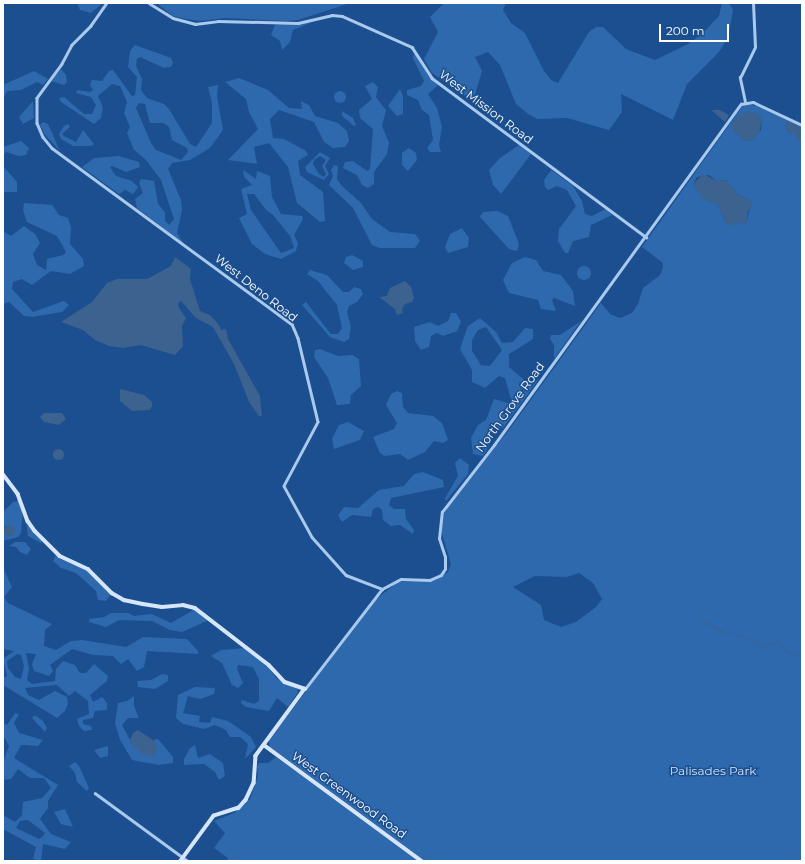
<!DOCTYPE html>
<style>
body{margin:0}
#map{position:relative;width:805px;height:864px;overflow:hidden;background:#1b4f8f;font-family:Montserrat,sans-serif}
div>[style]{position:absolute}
.green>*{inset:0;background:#2e69ad}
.round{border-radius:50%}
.water>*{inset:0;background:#3c6290}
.stream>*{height:1px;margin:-0.5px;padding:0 0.5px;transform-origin:0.5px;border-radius:0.5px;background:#3c6290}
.street>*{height:2.5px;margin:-1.25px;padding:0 1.25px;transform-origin:1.25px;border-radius:1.25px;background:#a9c9ee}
.secondary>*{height:3.5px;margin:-1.75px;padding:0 1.75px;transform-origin:1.75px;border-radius:1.75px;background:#d6e6fa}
span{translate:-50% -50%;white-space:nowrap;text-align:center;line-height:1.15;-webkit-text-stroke:3px #1b4f8f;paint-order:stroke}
.street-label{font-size:12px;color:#fff}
.park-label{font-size:12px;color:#cfe3fa}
.frame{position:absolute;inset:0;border:4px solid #fff;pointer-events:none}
.scale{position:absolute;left:659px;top:24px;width:70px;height:18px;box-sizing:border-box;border:2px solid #fff;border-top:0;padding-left:5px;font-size:12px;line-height:14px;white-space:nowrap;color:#fff;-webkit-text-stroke:3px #1b4f8f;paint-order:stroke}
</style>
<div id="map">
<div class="green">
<div style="clip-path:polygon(77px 3px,103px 3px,91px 13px,80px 10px)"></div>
<div style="clip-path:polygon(156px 3px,350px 3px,298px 20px,285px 21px,225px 18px,200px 21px,186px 19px,173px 16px)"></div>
<div style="clip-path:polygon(444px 3px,506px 3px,503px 10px,511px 23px,525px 33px,544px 71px,551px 80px,558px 83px,589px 32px,596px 27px,603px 27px,626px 49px,655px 60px,688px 44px,702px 34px,719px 16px,722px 3px,729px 3px,733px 10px,728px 38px,719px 52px,687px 84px,673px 120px,621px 94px,622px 112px,609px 130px,567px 118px,537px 119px,528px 114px,516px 104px,500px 65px,488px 52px,475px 57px,482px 71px,473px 101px,432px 73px,424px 59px,438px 32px,430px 17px)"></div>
<div style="clip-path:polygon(317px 20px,293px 30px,290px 42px,282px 50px,280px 41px,271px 35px,275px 25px)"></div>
<div style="clip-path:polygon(evenodd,135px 45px,171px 58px,173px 63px,171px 67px,164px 68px,140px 57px,137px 59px,136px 66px,142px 79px,141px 90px,147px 98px,164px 104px,169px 109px,190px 144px,196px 147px,212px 123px,212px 103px,208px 87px,218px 85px,217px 96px,223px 130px,210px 148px,190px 160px,172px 163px,168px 169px,181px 200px,182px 210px,177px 233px,184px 244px,137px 208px,135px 199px,143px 193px,139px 183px,141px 179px,154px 181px,158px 204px,165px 212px,165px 221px,169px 225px,174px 219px,161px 180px,146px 160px,134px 150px,127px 133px,130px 127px,124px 113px,127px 102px,120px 86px,112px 84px,98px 96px,103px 108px,101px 118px,94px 124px,61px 102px,59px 98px,64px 97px,84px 114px,92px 114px,96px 105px,91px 97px,76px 93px,77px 90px,90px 92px,93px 90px,90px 85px,92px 80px,102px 81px,109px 71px,113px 70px,132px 96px,135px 95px,137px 77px,128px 67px,130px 51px,135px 45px,139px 103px,145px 104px,150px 123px,164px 123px,169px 127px,172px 140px,187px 148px,188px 152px,181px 160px,156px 150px,151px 143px,136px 108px,139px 103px)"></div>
<div style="clip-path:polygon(414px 53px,430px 78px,438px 85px,428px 94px,437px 108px,442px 127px,439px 145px,441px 152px,430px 152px,427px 148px,433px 140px,429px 115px,422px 110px,418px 100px,407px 95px,407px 90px,421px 86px,424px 81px,413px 58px)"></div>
<div style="clip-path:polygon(61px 69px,66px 75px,67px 82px,64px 85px,51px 81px)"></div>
<div style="clip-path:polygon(34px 71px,48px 79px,43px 85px,37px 82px,21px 90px,7px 91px,3px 99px,3px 85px)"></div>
<div style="clip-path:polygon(239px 78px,268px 90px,289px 108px,302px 109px,301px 101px,309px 105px,315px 116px,338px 123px,347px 131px,349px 141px,345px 147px,333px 148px,324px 142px,314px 122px,279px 110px,270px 119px,273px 138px,284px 139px,306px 151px,308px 155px,298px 161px,300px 175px,323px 192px,325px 221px,320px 222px,297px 203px,288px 167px,269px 143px,254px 147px,257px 164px,228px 160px,258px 129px,249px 112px,246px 99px,225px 82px)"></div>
<div style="clip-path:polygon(373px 82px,378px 87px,376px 97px,386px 110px,382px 126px,389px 143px,387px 154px,374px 172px,374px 184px,368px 188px,362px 185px,357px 175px,343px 168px,345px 162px,353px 161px,367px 171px,370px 169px,373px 129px,360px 118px,359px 110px,372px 99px,365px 86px)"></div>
<div style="clip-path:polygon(400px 89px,403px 96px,403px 114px,397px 116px,388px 106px)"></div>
<div class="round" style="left:334px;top:91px;width:12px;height:12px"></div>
<div style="clip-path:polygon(33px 101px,34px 118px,23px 124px,19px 117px)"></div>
<div style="clip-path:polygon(evenodd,744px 104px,757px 106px,802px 126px,788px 120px,785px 126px,790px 134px,797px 134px,798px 141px,802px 139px,802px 861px,425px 861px,270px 747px,269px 740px,375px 600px,398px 582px,436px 580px,448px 572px,451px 564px,441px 530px,443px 516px,449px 505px,509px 430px,601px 303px,610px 314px,620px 318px,632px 313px,638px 304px,643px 288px,660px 275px,663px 267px,663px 263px,642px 247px,744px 104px,737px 116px,762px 120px,761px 130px,752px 139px,746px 141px,735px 133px,733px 122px,737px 116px,744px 104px,709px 175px,717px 181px,726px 180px,737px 194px,751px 201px,747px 221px,744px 224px,738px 222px,726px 223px,718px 205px,704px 199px,703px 196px,697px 190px,693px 184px,697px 177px,709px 175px,744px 104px,579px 573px,593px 583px,602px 599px,596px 607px,576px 622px,561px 627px,544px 620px,541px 605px,513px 587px,535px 576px,567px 577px,579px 573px)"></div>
<div style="clip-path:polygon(342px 111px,353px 118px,356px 125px,354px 126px,342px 116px)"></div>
<div style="clip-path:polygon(43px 122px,48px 124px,60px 151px,45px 135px,40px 125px)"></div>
<div style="clip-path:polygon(68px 124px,70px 127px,62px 134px,64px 136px,76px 142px,83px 130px,94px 144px,91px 146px,73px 146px,61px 139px,59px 134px,64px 126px)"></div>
<div style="clip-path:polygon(21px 141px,29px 148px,26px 155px,19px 156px,6px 152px,3px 156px,3px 147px)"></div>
<div style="clip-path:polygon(519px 145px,531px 154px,501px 194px,493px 185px,489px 170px,500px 158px)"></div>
<div style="clip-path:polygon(409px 148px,416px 153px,417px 160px,408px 171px,402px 165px,402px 153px)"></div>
<div style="clip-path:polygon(evenodd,320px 152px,330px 158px,325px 166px,329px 174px,324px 180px,307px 172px,305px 167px,320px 152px,320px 156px,326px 160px,322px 166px,326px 174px,324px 177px,319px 174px,313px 164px,314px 160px,320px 156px)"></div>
<div style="clip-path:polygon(119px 156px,139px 162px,140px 167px,126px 172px,112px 166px,110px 167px,116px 176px,132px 181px,138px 187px,133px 194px,125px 190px,119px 194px,82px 167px,94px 158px)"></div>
<div style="clip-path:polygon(334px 165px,338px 166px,337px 179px,342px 186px,361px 203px,372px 219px,390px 232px,415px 234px,420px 241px,415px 248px,380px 248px,372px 245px,353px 208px,329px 185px,333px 176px,331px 170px)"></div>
<div style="clip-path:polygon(3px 166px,17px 182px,17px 192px,3px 192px)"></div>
<div style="clip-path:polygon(evenodd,243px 170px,256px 179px,257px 171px,270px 176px,272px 197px,281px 214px,302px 216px,303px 219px,294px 235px,298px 243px,296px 251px,281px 259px,265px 254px,252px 244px,239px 218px,247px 214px,241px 189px,252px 185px,244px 177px,243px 170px,247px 194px,254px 194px,266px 210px,273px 215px,290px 236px,294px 248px,281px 253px,251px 210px,247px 194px)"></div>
<div style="clip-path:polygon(551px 170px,573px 186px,582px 201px,585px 214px,592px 216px,606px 209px,612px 215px,591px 225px,589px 237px,573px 241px,568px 253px,565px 253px,558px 241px,559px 229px,576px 206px,567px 190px,557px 186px,548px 190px,545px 187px,544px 180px)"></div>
<div style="clip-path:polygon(24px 203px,52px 205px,59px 215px,68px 218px,71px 228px,70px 244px,83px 259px,84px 266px,70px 274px,51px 271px,32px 285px,22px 279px,13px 282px,12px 289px,33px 312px,64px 301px,69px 305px,62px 312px,32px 317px,24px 316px,9px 302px,3px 304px,3px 207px,4px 232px,11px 236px,24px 226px,35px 234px,40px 243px,33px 254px,37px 265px,46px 270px,47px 259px,63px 255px,66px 252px,57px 236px,27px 222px,23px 210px)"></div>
<div style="clip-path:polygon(497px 211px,508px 216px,519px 244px,517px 251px,509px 249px,480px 217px,483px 212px)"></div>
<div style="clip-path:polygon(462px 228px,469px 238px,468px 247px,448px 253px,445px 247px,450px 234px)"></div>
<div style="clip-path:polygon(352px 255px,363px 261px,363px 267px,353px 270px,344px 263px,346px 257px)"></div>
<div style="clip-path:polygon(525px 257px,536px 260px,543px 271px,561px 275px,573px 291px,575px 306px,554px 298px,552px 300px,556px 311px,541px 309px,538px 300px,509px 293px,503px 280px,512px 263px)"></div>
<div class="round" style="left:577px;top:266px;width:14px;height:14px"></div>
<div style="clip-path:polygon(310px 270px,327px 275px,343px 292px,349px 292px,354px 287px,361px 289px,363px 294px,357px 302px,349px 306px,347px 312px,351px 327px,349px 339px,344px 342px,330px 337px,302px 305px,306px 302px,331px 334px,338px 334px,342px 328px,337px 305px,318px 281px,307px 274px)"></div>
<div style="clip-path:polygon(451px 313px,456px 313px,461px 322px,457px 331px,443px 336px,437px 333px,431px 336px,429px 347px,421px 350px,415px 341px,414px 327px,430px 322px,438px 326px,448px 321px)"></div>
<div style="clip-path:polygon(evenodd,480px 318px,496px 332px,502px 343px,513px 342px,525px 328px,533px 329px,533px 339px,509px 354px,509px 367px,528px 383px,538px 380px,503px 428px,493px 429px,489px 434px,489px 446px,483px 456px,473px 454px,471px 438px,478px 425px,486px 420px,494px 399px,508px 403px,511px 400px,505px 378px,499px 376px,485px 388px,472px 382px,472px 370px,460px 349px,468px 326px,480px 318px,486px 327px,502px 350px,490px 366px,481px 365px,472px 351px,472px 340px,478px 330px,486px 327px)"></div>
<div style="clip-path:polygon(581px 321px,554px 359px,554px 345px,550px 339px,551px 335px,560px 335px)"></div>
<div style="clip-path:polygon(320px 349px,338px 356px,352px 355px,359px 359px,361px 386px,351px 395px,350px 404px,337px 405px,328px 378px,314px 357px,315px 350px)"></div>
<div style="clip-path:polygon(397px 391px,402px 393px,403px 407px,408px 413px,433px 416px,442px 423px,448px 440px,443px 443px,434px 441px,425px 452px,408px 460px,400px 454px,385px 456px,380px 453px,373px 437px,394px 429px,397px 423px,386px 405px,391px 394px)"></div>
<div style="clip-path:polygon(348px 422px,364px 431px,360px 440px,334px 449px,332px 439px,339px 425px)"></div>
<div style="clip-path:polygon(460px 458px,469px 465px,468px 474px,446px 501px,445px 498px,458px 476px,455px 463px)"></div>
<div style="clip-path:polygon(423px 472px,443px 480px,444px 487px,391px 498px,389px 505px,394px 509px,405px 509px,406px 519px,414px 530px,413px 534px,400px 525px,391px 526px,383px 520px,382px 510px,378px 507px,373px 509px,371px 517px,352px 515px,342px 522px,338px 515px,344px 507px,358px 508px,379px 490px,404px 486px,414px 474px)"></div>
<div style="clip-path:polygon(18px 501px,23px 508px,21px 533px,18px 537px,3px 541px,3px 533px,13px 534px,15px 529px,5px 526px,3px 529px,3px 512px,13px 502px)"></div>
<div style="clip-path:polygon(26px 519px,43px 541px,41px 543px,28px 536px)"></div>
<div style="clip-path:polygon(15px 542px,25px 542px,31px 549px,27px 555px,20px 552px,16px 547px,9px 546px)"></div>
<div style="clip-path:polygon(56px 555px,87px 570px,111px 594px,106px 601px,98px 600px,96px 591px,76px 573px,61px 568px,53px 561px)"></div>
<div style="clip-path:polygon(evenodd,3px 568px,12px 587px,4px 597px,8px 603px,52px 624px,45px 630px,44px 646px,56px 650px,71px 641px,82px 640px,126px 647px,143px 637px,187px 639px,198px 651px,198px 654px,147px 651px,144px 667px,137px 671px,128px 659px,121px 664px,113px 656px,93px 655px,72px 649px,50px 665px,53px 671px,49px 676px,34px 671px,32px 664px,36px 654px,26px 653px,29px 669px,27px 680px,32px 684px,55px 681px,56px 669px,63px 661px,75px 665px,80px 673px,86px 673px,94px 664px,108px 676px,107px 681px,90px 695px,93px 702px,102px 697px,107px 703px,107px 710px,95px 711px,93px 718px,83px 720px,83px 724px,91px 726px,92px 730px,84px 731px,79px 726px,77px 719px,89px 714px,88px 701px,75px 691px,69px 696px,57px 685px,25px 688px,28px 695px,39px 700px,55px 691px,67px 697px,68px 704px,65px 711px,57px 718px,3px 685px,3px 678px,7px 676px,3px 659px,14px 651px,3px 649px,3px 568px,17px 654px,21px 655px,24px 666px,21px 679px,15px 677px,8px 668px,7px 661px,17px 654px)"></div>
<div style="clip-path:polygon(195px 609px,209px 620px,182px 632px,170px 630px,152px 621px,119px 620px,106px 627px,89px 622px,89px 619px,104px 617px,111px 613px,128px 613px,134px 616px,152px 614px,171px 623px)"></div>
<div style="clip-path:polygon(246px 648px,269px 668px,276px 678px,297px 689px,298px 692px,288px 707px,277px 698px,269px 711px,246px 707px,241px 703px,242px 700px,254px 704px,259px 701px,259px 679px,253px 667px,238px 665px,237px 669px,243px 683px,238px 688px,232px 685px,222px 663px,211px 656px,221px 650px)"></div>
<div style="clip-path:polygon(162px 674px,168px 675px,168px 681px,155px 689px,138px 687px,137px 681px,151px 680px)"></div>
<div style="clip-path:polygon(195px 687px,215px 688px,214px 694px,200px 699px,188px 696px,183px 713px,200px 716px,199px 722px,210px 723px,212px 717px,228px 721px,251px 737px,256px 747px,245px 759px,248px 744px,240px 737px,230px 737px,226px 730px,215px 725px,204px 729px,183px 724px,176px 718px,178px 695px)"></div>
<div style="clip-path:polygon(134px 696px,134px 706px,139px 718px,128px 718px,122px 725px,130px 740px,133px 745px,157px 745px,153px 740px,158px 739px,173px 757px,173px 763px,158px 765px,132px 760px,120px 740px,115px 723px,118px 703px,127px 701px)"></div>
<div style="clip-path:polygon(evenodd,15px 713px,19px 714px,14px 723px,19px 733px,43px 740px,38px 746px,21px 745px,14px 758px,58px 785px,48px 801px,48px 808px,40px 819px,51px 834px,71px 842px,65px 849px,43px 844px,41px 861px,33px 859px,36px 847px,3px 829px,3px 815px,15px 822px,22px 815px,23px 802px,42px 798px,51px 788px,44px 778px,30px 778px,18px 769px,11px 779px,3px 780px,3px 762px,9px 746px,3px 735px,3px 723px,7px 725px,15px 713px,28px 820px,45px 833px,43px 836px,39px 839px,16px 828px,20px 821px,28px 820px)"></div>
<div style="clip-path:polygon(35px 715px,43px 721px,47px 728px,45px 732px,32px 718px)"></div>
<div style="clip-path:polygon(195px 745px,198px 758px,210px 754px,223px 763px,225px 776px,219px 780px,215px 772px,204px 764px,184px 765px,184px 759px,190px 748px)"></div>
<div style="clip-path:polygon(108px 746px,108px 756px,100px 758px,94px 750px)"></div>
<div style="clip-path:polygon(276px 757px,334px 798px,419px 861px,227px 861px,228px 858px,214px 848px,225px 833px,214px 821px,234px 813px,250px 799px,258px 776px,257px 766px,259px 763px,268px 763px)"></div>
<div style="clip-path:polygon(75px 762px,79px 766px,89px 788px,87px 791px,77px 782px,75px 773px,69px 766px)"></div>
<div style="clip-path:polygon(65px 809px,73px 827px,61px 824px,54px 812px)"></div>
</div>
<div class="water">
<div style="clip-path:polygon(711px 110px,720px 110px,729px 115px,725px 122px)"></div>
<div style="clip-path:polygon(749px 111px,760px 115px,762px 120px,759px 133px,752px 139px,746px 141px,735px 133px,731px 126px,737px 116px)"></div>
<div style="clip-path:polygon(788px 120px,802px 127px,802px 139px,798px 142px,797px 134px,790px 134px,785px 126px)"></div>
<div style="clip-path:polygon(703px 174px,717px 181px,726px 180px,737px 194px,751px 201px,753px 203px,748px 211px,746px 225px,738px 222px,730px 226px,726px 223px,718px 205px,703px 199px,693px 184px)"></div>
<div style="clip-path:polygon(175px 257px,191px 269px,190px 279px,200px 311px,210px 315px,219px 325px,221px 330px,226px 329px,228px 339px,260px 396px,262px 416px,259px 416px,249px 402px,234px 364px,213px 327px,196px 318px,181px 301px,178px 304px,179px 308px,186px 318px,182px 326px,183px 346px,175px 355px,141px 345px,123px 348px,109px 346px,95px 340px,83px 330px,61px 322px,92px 302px,107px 283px,117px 279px,147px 279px,171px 266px)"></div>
<div style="clip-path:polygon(405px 281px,411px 287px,414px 298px,412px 302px,405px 304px,402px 309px,403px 313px,397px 315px,395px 309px,379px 297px,387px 296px,390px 288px)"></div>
<div style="clip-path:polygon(120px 389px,144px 395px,152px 402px,152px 406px,150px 410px,132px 411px,120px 401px)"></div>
<div style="clip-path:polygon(44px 413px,62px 413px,66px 419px,59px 425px,44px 422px,40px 417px)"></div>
<div class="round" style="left:52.5px;top:448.5px;width:11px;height:11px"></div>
<div class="round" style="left:3.5px;top:524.5px;width:11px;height:11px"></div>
<div style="clip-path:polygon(138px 730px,153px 740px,157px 745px,156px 753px,152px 756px,142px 754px,133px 745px,130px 740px,133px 733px)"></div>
</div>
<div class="stream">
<div style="left:700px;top:620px;width:28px;rotate:27deg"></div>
<div style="left:725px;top:633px;width:10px"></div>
<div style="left:735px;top:633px;width:33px;rotate:25deg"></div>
<div style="left:765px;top:647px;width:13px;rotate:-27deg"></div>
<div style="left:777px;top:641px;width:4px;rotate:14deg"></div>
<div style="left:781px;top:642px;width:10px;rotate:61deg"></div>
<div style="left:786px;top:651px;width:16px;rotate:14deg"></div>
</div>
<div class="street">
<div style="left:107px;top:3px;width:28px;rotate:125deg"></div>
<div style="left:91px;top:26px;width:27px;rotate:135deg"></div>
<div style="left:72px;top:45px;width:21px;rotate:118deg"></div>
<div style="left:62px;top:64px;width:42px;rotate:126.3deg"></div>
<div style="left:37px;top:98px;width:25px;rotate:90deg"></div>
<div style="left:37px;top:123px;width:15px;rotate:67deg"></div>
<div style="left:43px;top:137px;width:14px;rotate:51deg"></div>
<div style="left:52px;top:148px;width:298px;rotate:36.3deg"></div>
<div style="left:292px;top:324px;width:15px;rotate:67deg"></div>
<div style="left:298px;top:338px;width:86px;rotate:76.6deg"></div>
<div style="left:318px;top:422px;width:72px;rotate:118deg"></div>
<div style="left:284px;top:486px;width:58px;rotate:61.2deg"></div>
<div style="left:312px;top:537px;width:51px;rotate:48.2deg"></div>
<div style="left:346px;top:575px;width:39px;rotate:21deg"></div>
<div style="left:149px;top:3px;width:28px;rotate:32deg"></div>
<div style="left:173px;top:18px;width:23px;rotate:15deg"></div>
<div style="left:195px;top:24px;width:23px;rotate:-7deg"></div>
<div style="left:218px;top:21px;width:80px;rotate:1.4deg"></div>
<div style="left:298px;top:23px;width:35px;rotate:-13deg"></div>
<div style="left:332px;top:15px;width:10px;rotate:6deg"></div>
<div style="left:342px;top:16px;width:77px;rotate:23.9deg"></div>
<div style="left:412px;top:47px;width:37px;rotate:57deg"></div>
<div style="left:432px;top:78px;width:267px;rotate:36.6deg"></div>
<div style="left:745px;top:102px;width:25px;rotate:-102deg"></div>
<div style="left:740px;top:78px;width:34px;rotate:-64deg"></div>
<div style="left:755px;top:47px;width:44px;rotate:-92.6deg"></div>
<div style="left:305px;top:689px;width:126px;rotate:-52.4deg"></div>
<div style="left:382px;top:589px;width:21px;rotate:-28deg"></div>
<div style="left:401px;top:579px;width:29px;rotate:2deg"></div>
<div style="left:430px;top:580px;width:12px;rotate:-24deg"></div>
<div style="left:441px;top:575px;width:7px;rotate:-56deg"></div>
<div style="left:445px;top:569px;width:12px;rotate:-90deg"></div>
<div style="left:445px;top:557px;width:19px;rotate:-108deg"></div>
<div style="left:439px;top:539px;width:27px;rotate:-84deg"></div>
<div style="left:442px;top:512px;width:85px;rotate:-52.2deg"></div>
<div style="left:494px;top:445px;width:421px;rotate:-54.1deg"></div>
<div style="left:741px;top:104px;width:12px;rotate:-9deg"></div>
<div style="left:753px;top:102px;width:54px;rotate:25.1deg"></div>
<div style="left:95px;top:793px;width:115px;rotate:36.2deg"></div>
</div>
<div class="secondary">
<div style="left:3px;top:474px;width:25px;rotate:53deg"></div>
<div style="left:18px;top:494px;width:29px;rotate:70deg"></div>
<div style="left:28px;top:521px;width:12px;rotate:55deg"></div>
<div style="left:35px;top:531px;width:35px;rotate:45deg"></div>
<div style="left:60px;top:556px;width:31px;rotate:25deg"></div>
<div style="left:88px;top:569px;width:34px;rotate:45deg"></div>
<div style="left:112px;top:593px;width:14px;rotate:30deg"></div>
<div style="left:124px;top:600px;width:19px;rotate:12deg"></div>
<div style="left:143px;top:604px;width:19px;rotate:9deg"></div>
<div style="left:162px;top:607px;width:21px;rotate:-5deg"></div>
<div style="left:183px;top:605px;width:12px;rotate:14deg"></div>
<div style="left:195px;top:608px;width:93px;rotate:37.6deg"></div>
<div style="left:269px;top:665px;width:23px;rotate:47deg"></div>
<div style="left:285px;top:682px;width:21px;rotate:19deg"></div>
<div style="left:305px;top:689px;width:83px;rotate:126.2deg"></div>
<div style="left:256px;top:756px;width:27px;rotate:94deg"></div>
<div style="left:254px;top:783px;width:19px;rotate:115deg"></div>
<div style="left:246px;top:800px;width:11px;rotate:131deg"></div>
<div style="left:239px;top:808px;width:26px;rotate:162deg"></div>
<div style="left:214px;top:816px;width:56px;rotate:126.3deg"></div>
<div style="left:264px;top:745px;width:196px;rotate:36.3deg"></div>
</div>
<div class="street-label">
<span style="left:486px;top:107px;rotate:37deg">West Mission Road</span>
<span style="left:256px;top:288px;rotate:38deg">West Deno Road</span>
<span style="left:510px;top:407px;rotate:-54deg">North Grove Road</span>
<span style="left:349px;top:795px;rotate:36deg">West Greenwood Road</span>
</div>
<div class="park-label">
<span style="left:713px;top:771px">Palisades Park</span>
</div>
<div class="frame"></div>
<div class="scale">200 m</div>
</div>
